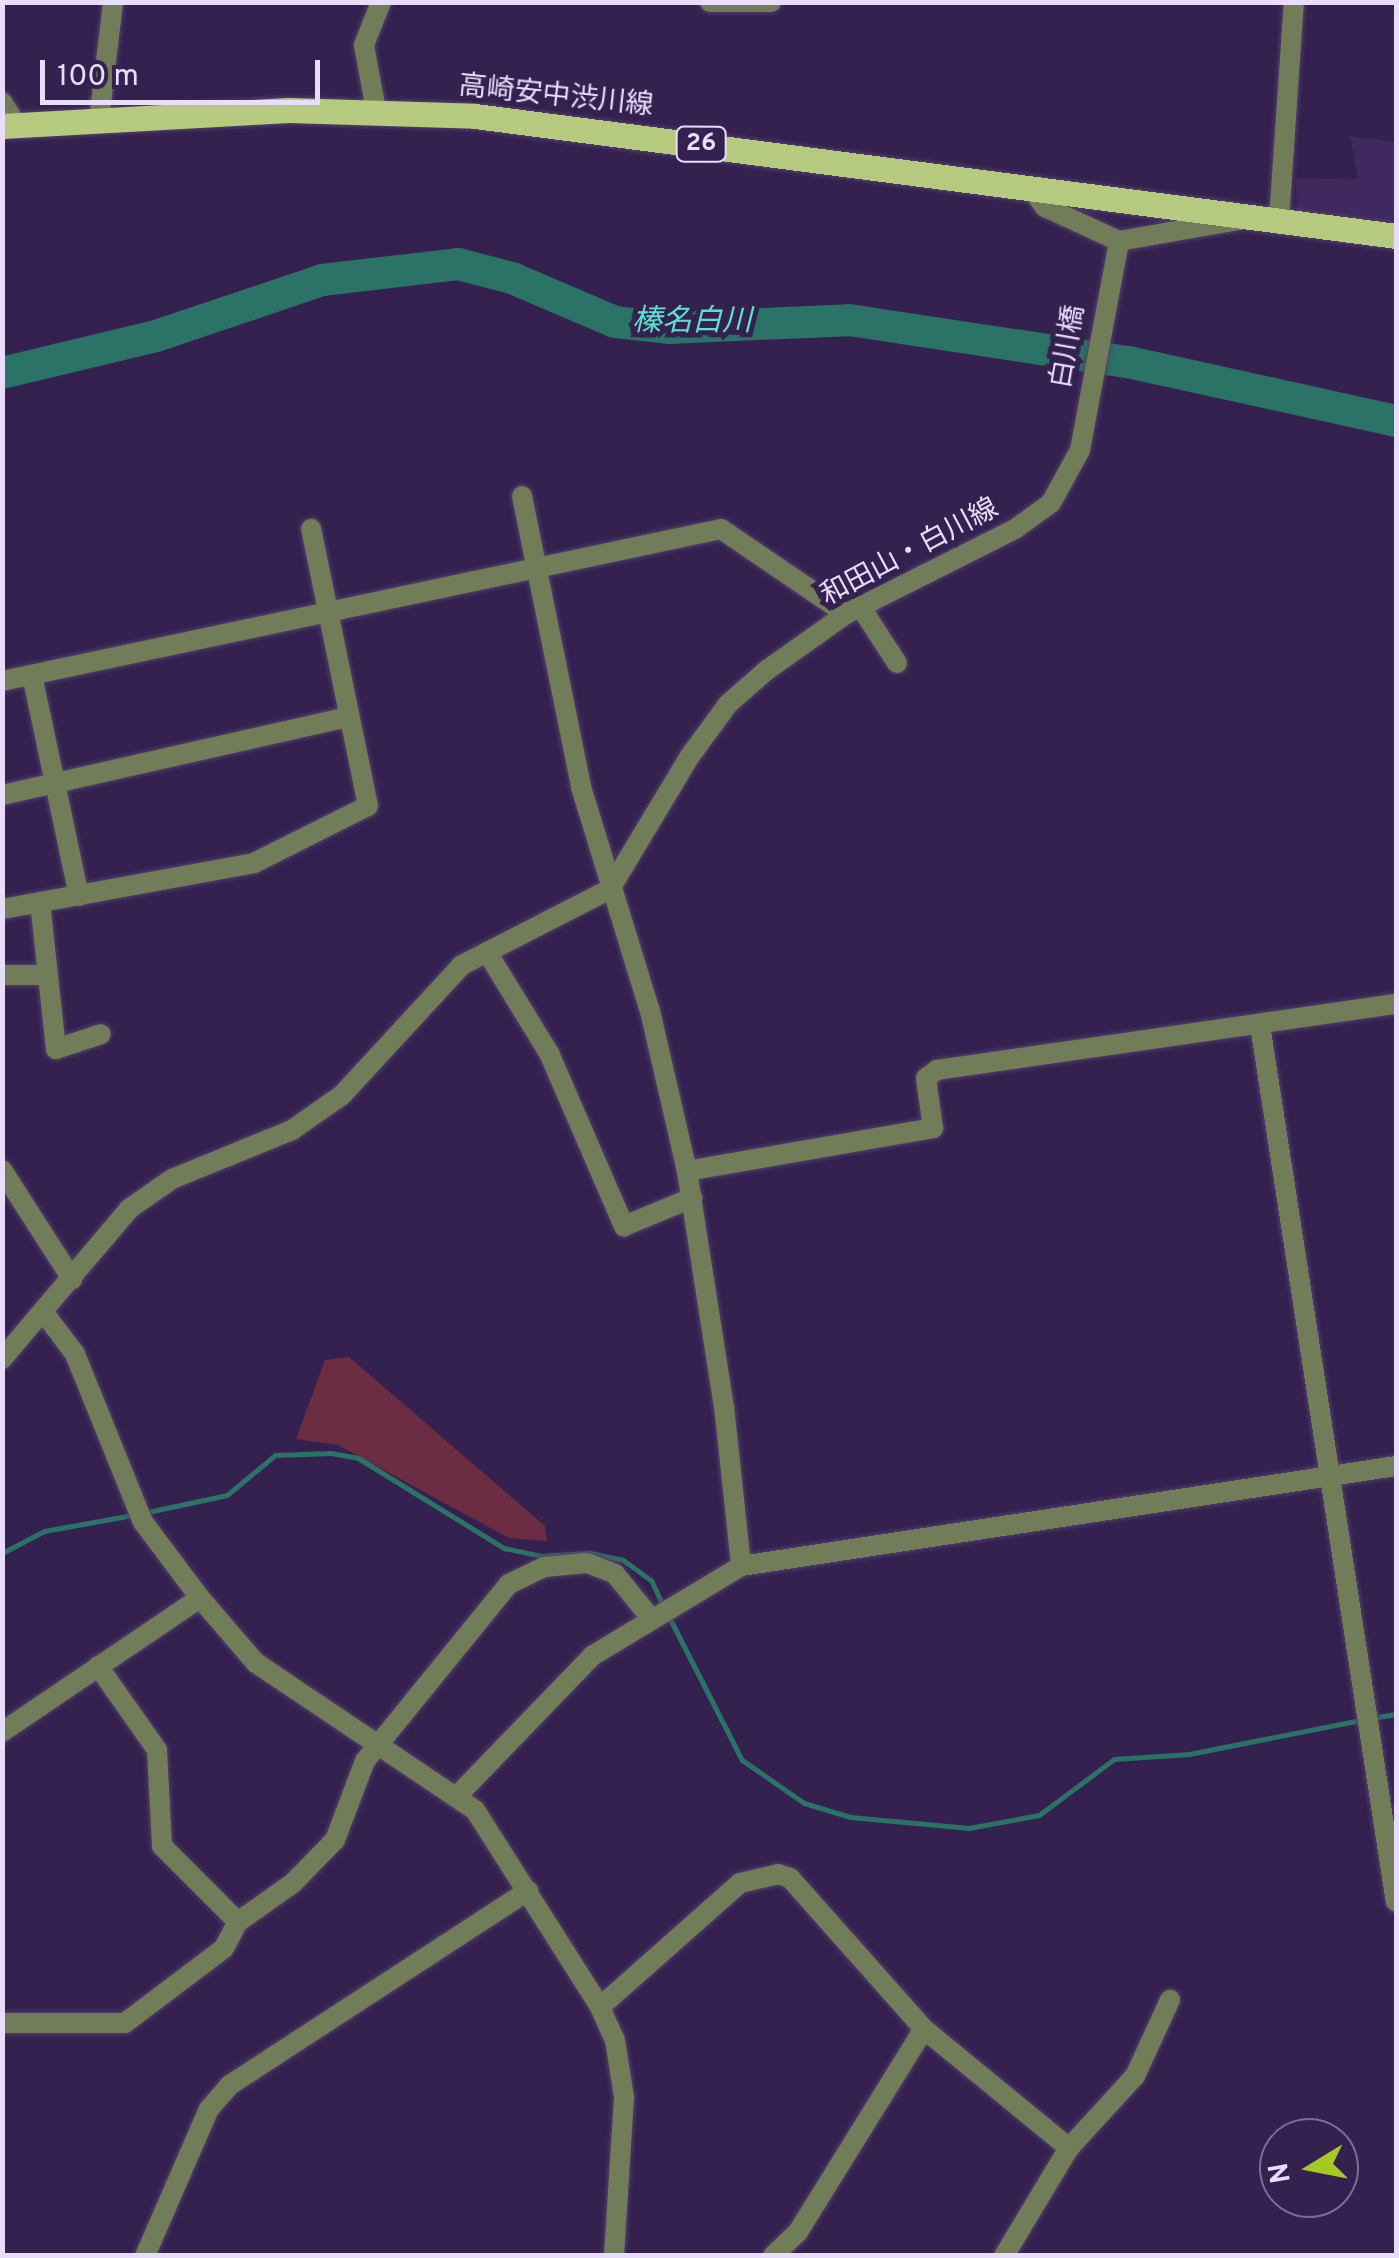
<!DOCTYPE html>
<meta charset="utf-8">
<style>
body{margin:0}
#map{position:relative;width:1399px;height:2258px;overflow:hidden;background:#352150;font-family:Overpass,"Noto Sans JP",sans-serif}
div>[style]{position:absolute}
.built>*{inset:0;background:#40295e}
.green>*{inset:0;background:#6c2d42}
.stream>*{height:5px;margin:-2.5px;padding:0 2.5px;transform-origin:2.5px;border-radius:2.5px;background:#2b7267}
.river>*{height:32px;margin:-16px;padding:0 16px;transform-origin:16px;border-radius:16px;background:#2b7267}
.roads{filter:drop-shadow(0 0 2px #523f6b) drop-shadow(0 0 2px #523f6b)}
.minor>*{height:20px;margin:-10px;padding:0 10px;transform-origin:10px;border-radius:10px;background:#717c58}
.primary>*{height:25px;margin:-12.5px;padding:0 12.5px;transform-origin:12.5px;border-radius:12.5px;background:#b5ca7f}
span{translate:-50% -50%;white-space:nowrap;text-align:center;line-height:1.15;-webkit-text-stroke:10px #352150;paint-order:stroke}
.shield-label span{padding:2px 8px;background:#352150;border:2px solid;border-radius:8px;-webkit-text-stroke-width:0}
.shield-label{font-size:25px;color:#e8ddfb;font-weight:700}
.street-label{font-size:28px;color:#e8ddfb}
.water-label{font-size:30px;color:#5be1cd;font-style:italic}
.frame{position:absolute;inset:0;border:5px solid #e8ddfb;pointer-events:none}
.north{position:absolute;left:1259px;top:2118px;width:100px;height:100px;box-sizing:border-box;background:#352150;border:2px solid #7d6c94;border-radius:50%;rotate:260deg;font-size:28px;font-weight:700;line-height:40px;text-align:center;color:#e8ddfb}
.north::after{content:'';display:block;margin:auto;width:35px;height:45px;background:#a5c822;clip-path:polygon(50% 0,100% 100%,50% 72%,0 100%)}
.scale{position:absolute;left:40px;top:60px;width:280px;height:45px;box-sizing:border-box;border:5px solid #e8ddfb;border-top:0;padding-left:12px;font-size:30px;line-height:35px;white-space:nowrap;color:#e8ddfb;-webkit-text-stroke:8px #352150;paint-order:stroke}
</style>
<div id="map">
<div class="built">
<div style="clip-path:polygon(1350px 136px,1396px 142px,1396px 226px,1297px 212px,1296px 178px,1358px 179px)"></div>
</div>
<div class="green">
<div style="clip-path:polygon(349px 1357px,545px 1526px,547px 1541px,509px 1538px,338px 1445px,296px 1439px,325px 1360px)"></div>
</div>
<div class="stream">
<div style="left:143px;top:1513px;width:86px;rotate:-12.1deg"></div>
<div style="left:227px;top:1495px;width:62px;rotate:-39.8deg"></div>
<div style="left:275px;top:1455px;width:56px;rotate:-2deg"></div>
<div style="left:331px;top:1453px;width:27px;rotate:10deg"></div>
<div style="left:358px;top:1458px;width:172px;rotate:31.7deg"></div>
<div style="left:504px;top:1548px;width:38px;rotate:12deg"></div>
<div style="left:541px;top:1556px;width:49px;rotate:-3.5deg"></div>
<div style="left:590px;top:1553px;width:34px;rotate:12deg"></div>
<div style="left:623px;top:1560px;width:34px;rotate:36deg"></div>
<div style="left:651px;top:1580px;width:31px;rotate:65deg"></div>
<div style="left:2px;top:1553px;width:47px;rotate:-27.6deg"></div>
<div style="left:44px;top:1531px;width:90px;rotate:-10.2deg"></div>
<div style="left:669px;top:1617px;width:161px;rotate:63deg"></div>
<div style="left:742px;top:1760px;width:75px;rotate:34.7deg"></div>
<div style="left:804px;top:1803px;width:48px;rotate:16.9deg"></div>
<div style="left:850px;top:1817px;width:120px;rotate:5.3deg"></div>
<div style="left:969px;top:1828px;width:71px;rotate:-10.5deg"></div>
<div style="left:1039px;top:1815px;width:94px;rotate:-36.7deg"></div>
<div style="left:1114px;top:1759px;width:75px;rotate:-3.8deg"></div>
<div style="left:1189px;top:1754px;width:174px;rotate:-11.2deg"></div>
<div style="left:1371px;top:1718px;width:25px;rotate:-9deg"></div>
</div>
<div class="river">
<div style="left:2px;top:373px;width:158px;rotate:-13.5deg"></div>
<div style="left:156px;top:336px;width:175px;rotate:-18.6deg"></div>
<div style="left:322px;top:280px;width:137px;rotate:-6.7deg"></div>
<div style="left:458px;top:264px;width:56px;rotate:14.5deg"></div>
<div style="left:512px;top:278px;width:112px;rotate:23.1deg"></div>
<div style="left:615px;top:322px;width:54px;rotate:6.3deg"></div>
<div style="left:669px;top:328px;width:180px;rotate:-2.5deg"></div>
<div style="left:849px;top:320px;width:282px;rotate:8.6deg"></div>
<div style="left:1128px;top:362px;width:274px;rotate:12.4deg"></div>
</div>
<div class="roads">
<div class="minor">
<div style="left:710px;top:2px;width:61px"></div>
<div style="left:2px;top:102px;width:27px;rotate:57deg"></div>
<div style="left:376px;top:110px;width:66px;rotate:-100.5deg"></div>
<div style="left:364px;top:45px;width:46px;rotate:-68.4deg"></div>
<div style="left:99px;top:120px;width:119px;rotate:-83.2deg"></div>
<div style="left:1031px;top:188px;width:24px;rotate:54deg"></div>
<div style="left:1045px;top:207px;width:81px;rotate:24.7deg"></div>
<div style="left:1119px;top:241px;width:132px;rotate:-10deg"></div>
<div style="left:1279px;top:220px;width:219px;rotate:-86.1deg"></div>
<div style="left:522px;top:496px;width:297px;rotate:78.5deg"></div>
<div style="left:581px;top:787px;width:234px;rotate:72.9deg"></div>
<div style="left:650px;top:1011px;width:164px;rotate:77deg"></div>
<div style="left:687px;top:1171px;width:238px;rotate:81.1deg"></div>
<div style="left:724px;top:1406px;width:161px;rotate:83.9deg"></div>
<div style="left:860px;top:606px;width:68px;rotate:57deg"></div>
<div style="left:32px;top:675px;width:226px;rotate:78deg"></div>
<div style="left:2px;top:681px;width:735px;rotate:-11.94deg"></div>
<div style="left:721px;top:529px;width:151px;rotate:34.2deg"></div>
<div style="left:2px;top:795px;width:356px;rotate:-12.7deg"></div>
<div style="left:40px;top:902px;width:148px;rotate:83.8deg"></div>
<div style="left:56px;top:1049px;width:47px;rotate:-18.4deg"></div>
<div style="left:2px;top:909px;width:256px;rotate:-10.3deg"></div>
<div style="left:254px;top:863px;width:127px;rotate:-26.6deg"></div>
<div style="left:368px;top:806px;width:283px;rotate:-101.6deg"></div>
<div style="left:487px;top:952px;width:119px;rotate:58.5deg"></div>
<div style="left:549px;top:1053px;width:189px;rotate:66.6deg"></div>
<div style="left:624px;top:1226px;width:74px;rotate:-22.4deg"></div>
<div style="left:2px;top:975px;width:46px"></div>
<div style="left:1260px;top:1025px;width:887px;rotate:81.19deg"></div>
<div style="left:2px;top:1170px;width:130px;rotate:57.3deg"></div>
<div style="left:687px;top:1171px;width:250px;rotate:-9.9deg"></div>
<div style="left:933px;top:1128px;width:50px;rotate:-98deg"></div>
<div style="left:926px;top:1078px;width:14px;rotate:-36deg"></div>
<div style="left:937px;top:1070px;width:464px;rotate:-8.2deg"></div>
<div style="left:45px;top:1314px;width:50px;rotate:53.1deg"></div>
<div style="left:75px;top:1354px;width:181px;rotate:68deg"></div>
<div style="left:143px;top:1522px;width:95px;rotate:53.1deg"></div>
<div style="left:200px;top:1598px;width:86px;rotate:49.3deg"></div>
<div style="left:256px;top:1663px;width:264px;rotate:33.9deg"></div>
<div style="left:475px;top:1810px;width:233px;rotate:57.6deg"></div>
<div style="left:600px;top:2007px;width:36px;rotate:66deg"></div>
<div style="left:615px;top:2040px;width:58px;rotate:81deg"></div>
<div style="left:624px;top:2097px;width:159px;rotate:93.6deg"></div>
<div style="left:2px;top:1359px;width:197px;rotate:-49.7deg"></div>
<div style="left:129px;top:1209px;width:52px;rotate:-34.9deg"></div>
<div style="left:172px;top:1179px;width:130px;rotate:-22.2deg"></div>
<div style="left:292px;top:1130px;width:61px;rotate:-35deg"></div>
<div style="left:342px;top:1095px;width:177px;rotate:-47.3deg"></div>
<div style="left:462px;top:965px;width:166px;rotate:-27.2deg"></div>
<div style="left:610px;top:889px;width:155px;rotate:-59deg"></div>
<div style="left:690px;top:756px;width:64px;rotate:-53.8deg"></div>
<div style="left:728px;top:704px;width:52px;rotate:-41.1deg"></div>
<div style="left:767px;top:670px;width:97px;rotate:-35.3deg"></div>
<div style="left:846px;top:614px;width:189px;rotate:-26.7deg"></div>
<div style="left:1015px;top:529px;width:44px;rotate:-35.8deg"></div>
<div style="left:1051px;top:503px;width:60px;rotate:-61.3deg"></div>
<div style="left:1080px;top:450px;width:213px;rotate:-79.4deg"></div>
<div style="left:98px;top:1666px;width:103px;rotate:54.9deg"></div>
<div style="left:157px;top:1750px;width:96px;rotate:87deg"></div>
<div style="left:162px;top:1846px;width:107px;rotate:45deg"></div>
<div style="left:2px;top:1732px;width:239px;rotate:-34.1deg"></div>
<div style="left:458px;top:1795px;width:193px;rotate:-46deg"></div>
<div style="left:592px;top:1656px;width:174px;rotate:-31.1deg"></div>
<div style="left:741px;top:1566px;width:663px;rotate:-8.68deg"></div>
<div style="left:600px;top:2007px;width:187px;rotate:-41.5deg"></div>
<div style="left:740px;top:1883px;width:39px;rotate:-13deg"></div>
<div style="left:778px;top:1874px;width:13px;rotate:18deg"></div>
<div style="left:790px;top:1878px;width:202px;rotate:48.4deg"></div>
<div style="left:924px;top:2029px;width:188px;rotate:39.4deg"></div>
<div style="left:2px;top:2023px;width:123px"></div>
<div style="left:125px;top:2023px;width:124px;rotate:-37.1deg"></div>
<div style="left:224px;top:1948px;width:30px;rotate:-62deg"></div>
<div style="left:238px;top:1922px;width:67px;rotate:-35.3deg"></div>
<div style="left:293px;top:1883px;width:60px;rotate:-45.7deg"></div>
<div style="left:335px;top:1840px;width:85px;rotate:-69.2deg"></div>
<div style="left:365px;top:1761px;width:228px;rotate:-50.9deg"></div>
<div style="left:509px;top:1584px;width:39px;rotate:-26deg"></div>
<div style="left:544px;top:1567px;width:43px;rotate:-5.3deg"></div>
<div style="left:587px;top:1563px;width:30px;rotate:21deg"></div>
<div style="left:615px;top:1574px;width:55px;rotate:50.9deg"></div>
<div style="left:145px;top:2256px;width:160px;rotate:-66.5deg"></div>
<div style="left:209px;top:2109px;width:32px;rotate:-49deg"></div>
<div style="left:230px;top:2085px;width:356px;rotate:-33.1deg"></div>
<div style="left:773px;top:2256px;width:35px;rotate:-44deg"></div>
<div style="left:798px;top:2232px;width:239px;rotate:-58.2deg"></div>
<div style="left:1004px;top:2256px;width:126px;rotate:-59deg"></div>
<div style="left:1069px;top:2148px;width:98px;rotate:-47.5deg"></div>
<div style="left:1135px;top:2076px;width:84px;rotate:-65.3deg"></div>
</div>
<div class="primary">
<div style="left:2px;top:126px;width:287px;rotate:-3.2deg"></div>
<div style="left:289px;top:110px;width:186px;rotate:1.8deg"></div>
<div style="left:475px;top:116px;width:929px;rotate:7.42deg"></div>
</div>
</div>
<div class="shield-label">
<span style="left:701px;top:144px">26</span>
</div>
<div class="street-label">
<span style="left:556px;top:97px;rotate:6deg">高崎安中渋川線</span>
<span style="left:1069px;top:347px;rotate:-80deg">白川橋</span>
<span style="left:910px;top:553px;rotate:-28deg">和田山・白川線</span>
</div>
<div class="water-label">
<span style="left:692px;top:323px">榛名白川</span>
</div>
<div class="frame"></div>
<div class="north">N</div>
<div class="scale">100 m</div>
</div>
